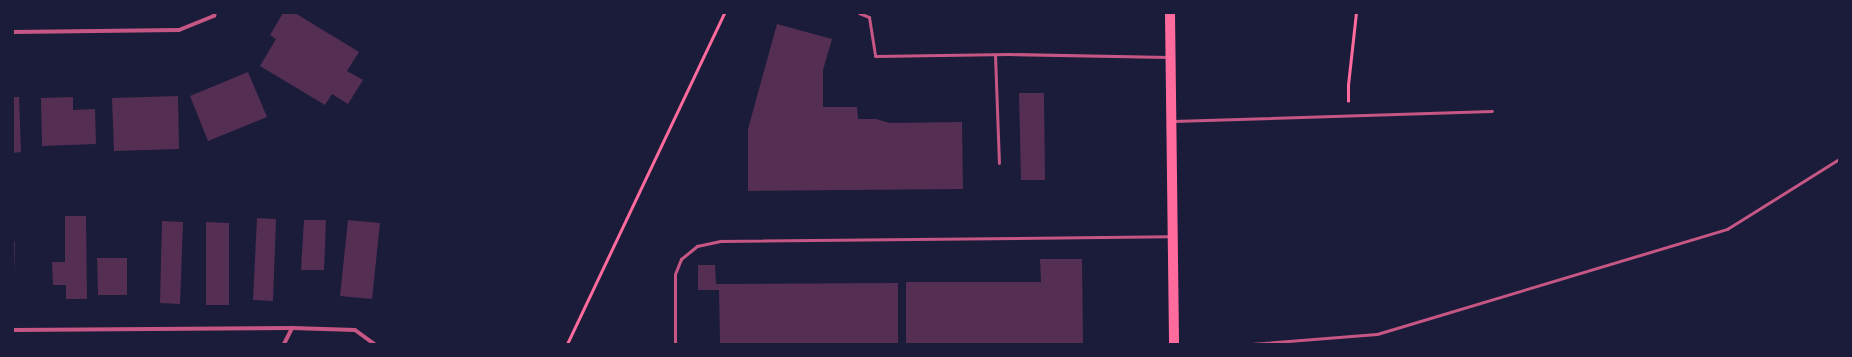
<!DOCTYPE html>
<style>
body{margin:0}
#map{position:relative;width:1852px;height:357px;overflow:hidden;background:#1b1b3a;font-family:Cabin,sans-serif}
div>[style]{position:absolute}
.building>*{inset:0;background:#542f53}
.path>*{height:2.5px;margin:-1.25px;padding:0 1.25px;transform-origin:1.25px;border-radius:1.25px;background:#ff6b9d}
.service>*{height:3px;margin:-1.5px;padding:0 1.5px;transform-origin:1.5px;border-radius:1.5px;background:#c65784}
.minor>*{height:4px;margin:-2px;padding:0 2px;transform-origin:2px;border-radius:2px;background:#c65784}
.primary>*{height:10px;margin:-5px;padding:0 5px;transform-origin:5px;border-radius:5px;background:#ff6b9d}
span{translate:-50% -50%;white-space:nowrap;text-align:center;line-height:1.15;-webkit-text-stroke:3.5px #1b1b3a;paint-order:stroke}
.frame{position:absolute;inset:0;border:14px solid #1b1b3a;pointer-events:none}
</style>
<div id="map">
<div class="building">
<div style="clip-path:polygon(283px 13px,295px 13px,359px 52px,347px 71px,363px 80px,348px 104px,332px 94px,325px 105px,260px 66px,276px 39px,270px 35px)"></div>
<div style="clip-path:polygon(777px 24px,832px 39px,823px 70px,823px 107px,857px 107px,858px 119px,876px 119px,890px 123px,962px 122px,963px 189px,748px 191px,748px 129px)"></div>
<div style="clip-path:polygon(248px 72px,267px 117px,208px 141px,190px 96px)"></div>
<div style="clip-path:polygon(1019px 93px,1044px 93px,1045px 180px,1021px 180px)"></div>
<div style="clip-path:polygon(178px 96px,179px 149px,114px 151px,112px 98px)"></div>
<div style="clip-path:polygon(13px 97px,19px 97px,21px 152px,13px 153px)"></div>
<div style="clip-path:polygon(73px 97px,73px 110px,95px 109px,96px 144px,42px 146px,41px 98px)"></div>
<div style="clip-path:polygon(65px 216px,86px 216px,87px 299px,66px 299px,66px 285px,53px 285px,52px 262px,65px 262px)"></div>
<div style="clip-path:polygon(257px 218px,276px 219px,273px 301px,253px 300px)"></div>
<div style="clip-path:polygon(304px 220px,326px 220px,324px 270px,301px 270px)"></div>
<div style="clip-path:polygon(348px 220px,380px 223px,372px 299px,340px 296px)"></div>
<div style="clip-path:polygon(162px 221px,183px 222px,180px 304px,160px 303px)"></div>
<div style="clip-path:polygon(206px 222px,229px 223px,229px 305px,206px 305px)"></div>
<div style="clip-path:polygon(13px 242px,15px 242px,14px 276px,13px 276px)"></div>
<div style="clip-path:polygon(97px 258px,127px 258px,127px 295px,98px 295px)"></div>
<div style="clip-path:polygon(1040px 259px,1082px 259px,1083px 344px,906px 344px,906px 282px,1041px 282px)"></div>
<div style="clip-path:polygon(698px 265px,715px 265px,716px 284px,898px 283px,898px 344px,720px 344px,719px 290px,698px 290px)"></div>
</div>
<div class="path">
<div style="left:1348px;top:101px;width:16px;rotate:-90deg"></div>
<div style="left:1348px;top:85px;width:72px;rotate:-83.7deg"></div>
<div style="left:567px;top:344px;width:366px;rotate:-64.6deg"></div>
</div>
<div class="service">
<div style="left:859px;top:13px;width:11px;rotate:22deg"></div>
<div style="left:869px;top:17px;width:39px;rotate:81deg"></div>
<div style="left:875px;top:56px;width:134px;rotate:-0.9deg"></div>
<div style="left:1009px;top:54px;width:159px;rotate:1.1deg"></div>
<div style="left:995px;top:55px;width:108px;rotate:87.9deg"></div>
<div style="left:1173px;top:121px;width:319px;rotate:-1.8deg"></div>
<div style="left:675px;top:344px;width:70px;rotate:-90deg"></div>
<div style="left:675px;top:274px;width:16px;rotate:-68deg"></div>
<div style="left:681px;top:259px;width:21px;rotate:-39deg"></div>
<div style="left:697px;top:246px;width:25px;rotate:-12deg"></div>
<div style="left:721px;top:241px;width:449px;rotate:-0.6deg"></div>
<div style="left:1251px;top:344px;width:126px;rotate:-4.5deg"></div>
<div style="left:1377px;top:334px;width:365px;rotate:-16.7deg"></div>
<div style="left:1727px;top:229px;width:132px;rotate:-32deg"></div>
</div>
<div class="minor">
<div style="left:13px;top:32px;width:166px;rotate:-0.7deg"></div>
<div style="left:179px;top:30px;width:38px;rotate:-22deg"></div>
<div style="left:214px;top:16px;width:3px;rotate:-72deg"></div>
<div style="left:13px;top:330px;width:279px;rotate:-0.4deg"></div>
<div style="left:292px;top:328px;width:63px;rotate:1.8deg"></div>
<div style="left:355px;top:330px;width:24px;rotate:36deg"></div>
<div style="left:284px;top:344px;width:18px;rotate:-63deg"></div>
</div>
<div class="primary">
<div style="left:1170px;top:13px;width:331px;rotate:89.3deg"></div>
</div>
<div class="frame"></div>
</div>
